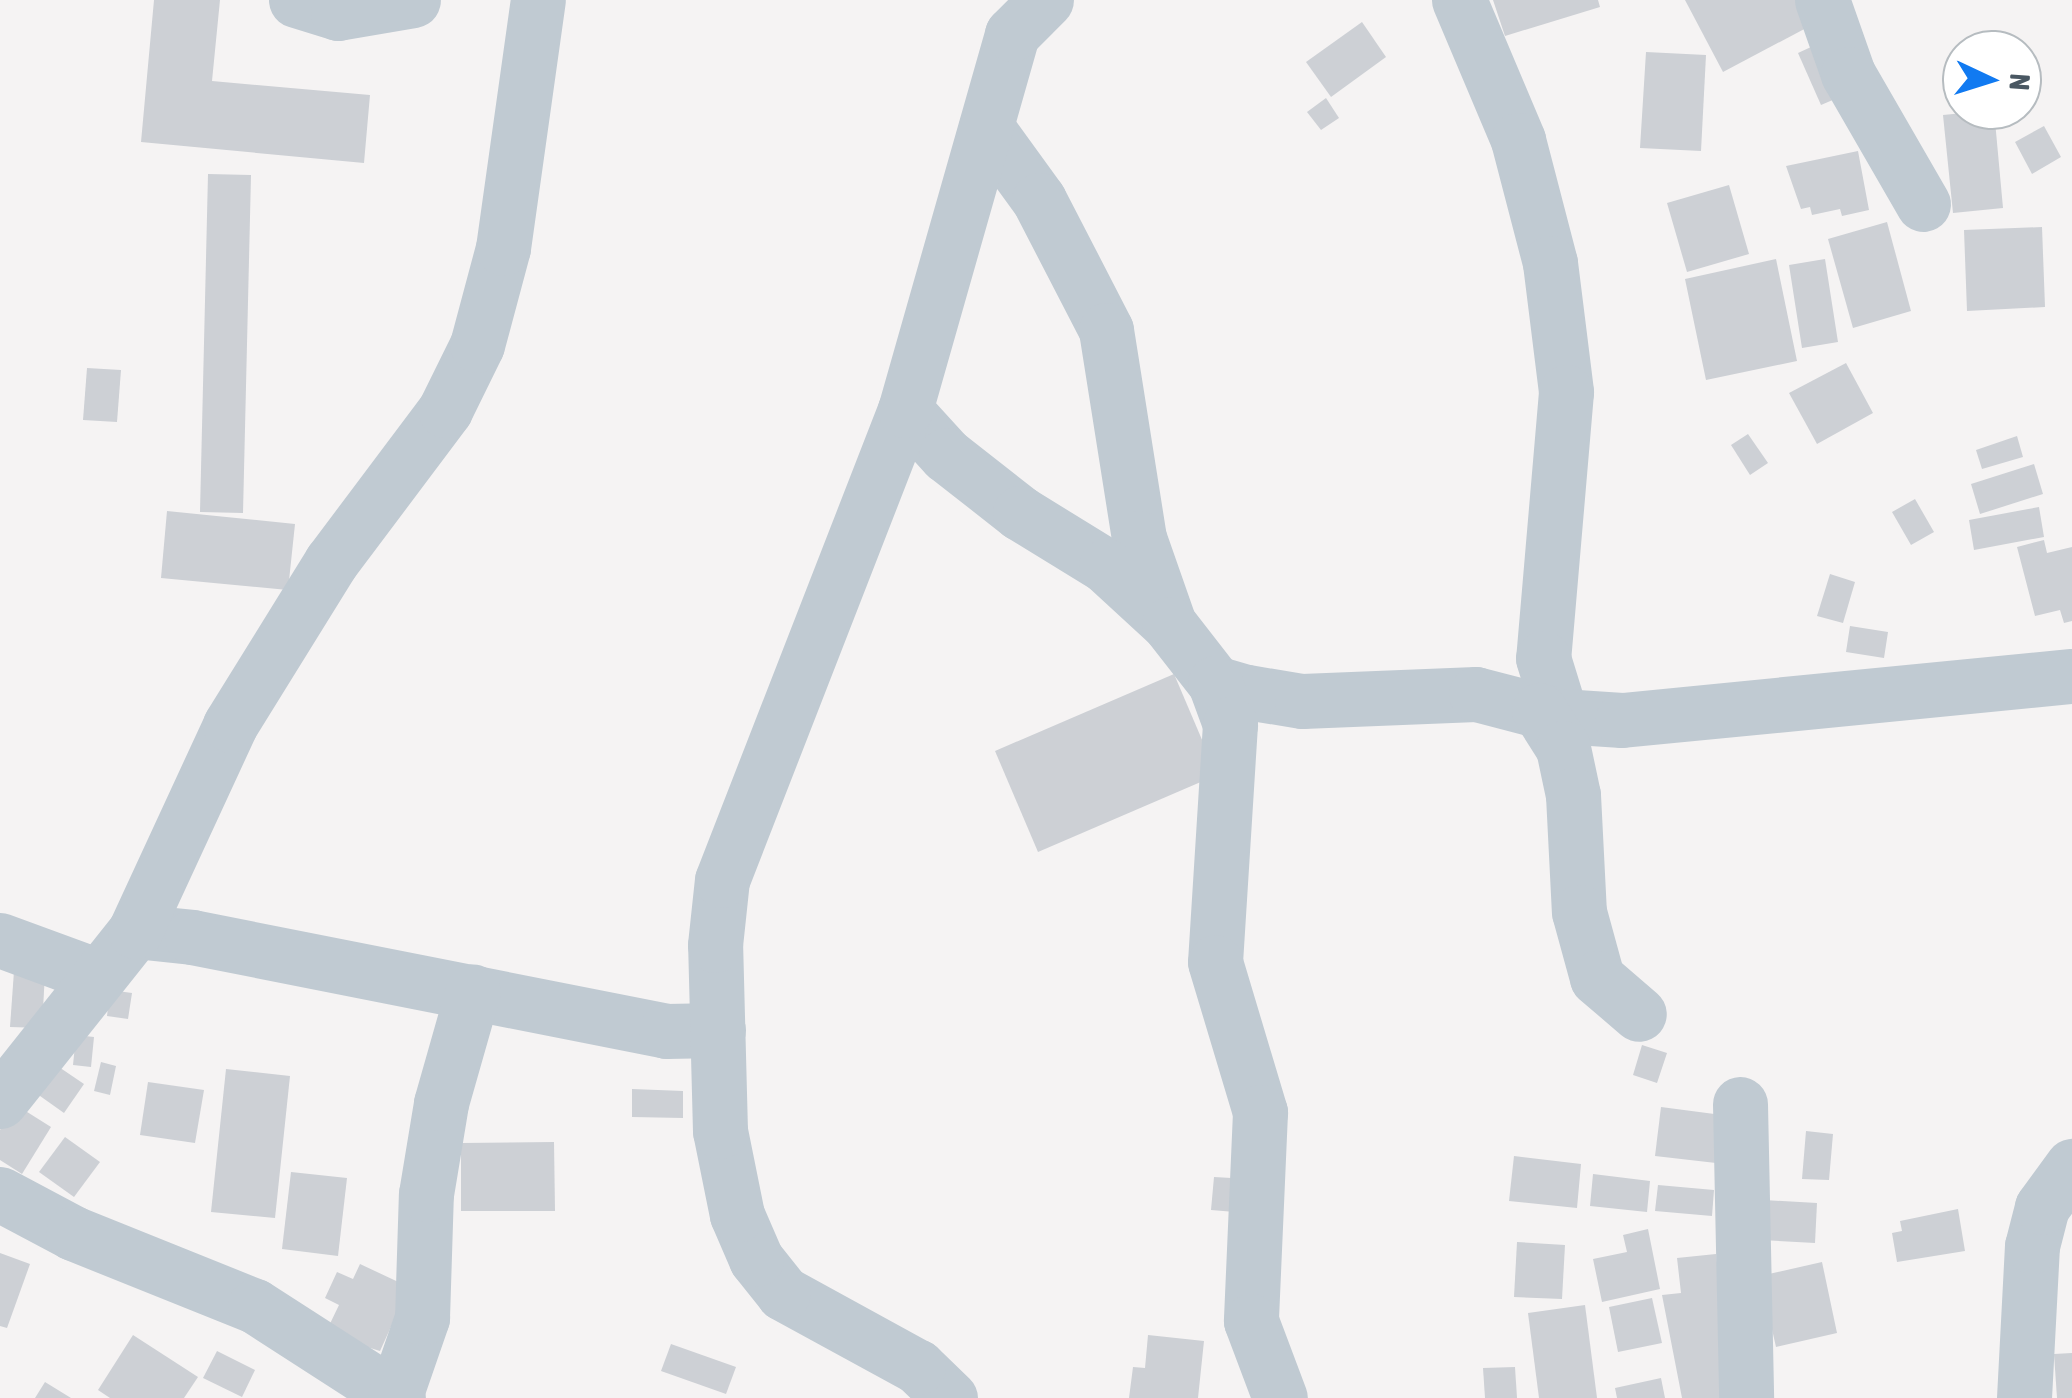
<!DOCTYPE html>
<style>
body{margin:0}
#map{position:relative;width:2072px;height:1398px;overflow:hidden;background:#f5f3f3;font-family:"Asap Condensed",sans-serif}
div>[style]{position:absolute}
.building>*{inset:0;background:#cdd0d5}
.minor>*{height:55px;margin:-27.5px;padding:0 27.5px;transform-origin:27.5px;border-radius:27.5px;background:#c0cad2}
span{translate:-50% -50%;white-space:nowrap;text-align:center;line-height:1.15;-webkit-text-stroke:10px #fff;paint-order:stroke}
.north{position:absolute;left:1942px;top:30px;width:100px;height:100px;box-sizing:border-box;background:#fff;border:2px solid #b6bcc0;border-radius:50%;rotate:94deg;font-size:28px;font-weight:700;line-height:40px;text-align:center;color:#495762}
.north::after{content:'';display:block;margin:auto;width:35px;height:45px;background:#117af1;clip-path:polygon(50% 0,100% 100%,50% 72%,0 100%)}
</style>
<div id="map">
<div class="building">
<div style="clip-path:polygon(154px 0,220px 0,212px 81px,370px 95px,364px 163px,141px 142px)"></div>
<div style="clip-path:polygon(1493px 0,1598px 0,1600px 7px,1505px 36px)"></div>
<div style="clip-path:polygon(1685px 0,1797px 0,1810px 26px,1723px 72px)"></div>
<div style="clip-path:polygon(1362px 22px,1386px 57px,1331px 97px,1306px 62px)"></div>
<div style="clip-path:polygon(1824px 41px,1849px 93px,1821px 105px,1798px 53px)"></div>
<div style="clip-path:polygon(1646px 52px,1706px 55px,1701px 151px,1640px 148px)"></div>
<div style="clip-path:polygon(1326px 98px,1339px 118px,1321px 130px,1307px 112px)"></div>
<div style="clip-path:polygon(1994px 110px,2003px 208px,1953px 213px,1943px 115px)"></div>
<div style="clip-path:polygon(2044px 126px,2061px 157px,2032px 174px,2015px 142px)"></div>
<div style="clip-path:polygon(1858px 151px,1869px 210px,1842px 216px,1840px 209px,1812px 215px,1810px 207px,1801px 209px,1786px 166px)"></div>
<div style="clip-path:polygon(208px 174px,251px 175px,243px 513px,200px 512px)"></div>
<div style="clip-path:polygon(1729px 185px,1749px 254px,1687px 272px,1667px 203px)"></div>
<div style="clip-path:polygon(1887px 222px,1911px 311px,1853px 328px,1828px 239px)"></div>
<div style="clip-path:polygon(2042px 227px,2045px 307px,1967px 311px,1964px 230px)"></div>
<div style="clip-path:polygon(1776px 259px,1797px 361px,1706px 380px,1685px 279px)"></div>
<div style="clip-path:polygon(1825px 259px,1838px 342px,1802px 348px,1789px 265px)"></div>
<div style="clip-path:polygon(1846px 363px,1873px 413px,1817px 444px,1789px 393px)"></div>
<div style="clip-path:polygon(87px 368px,121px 370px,117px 422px,83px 420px)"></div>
<div style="clip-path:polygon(1748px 434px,1768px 463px,1750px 475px,1731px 445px)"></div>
<div style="clip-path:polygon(2017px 436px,2023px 457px,1982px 469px,1976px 450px)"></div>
<div style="clip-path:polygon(2034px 464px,2043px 494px,1980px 514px,1971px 484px)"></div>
<div style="clip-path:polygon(1915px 499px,1934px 532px,1911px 545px,1892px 512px)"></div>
<div style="clip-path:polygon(2039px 507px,2044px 537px,1974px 550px,1969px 520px)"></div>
<div style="clip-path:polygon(167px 511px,295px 524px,288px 590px,161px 578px)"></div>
<div style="clip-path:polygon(2044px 540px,2047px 553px,2072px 547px,2072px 621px,2064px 623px,2060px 610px,2035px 616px,2017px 547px)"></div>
<div style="clip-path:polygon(1830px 574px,1855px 582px,1843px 623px,1817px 616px)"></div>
<div style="clip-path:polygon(1850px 626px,1888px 632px,1884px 658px,1846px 652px)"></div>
<div style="clip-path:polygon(1174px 674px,1217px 775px,1038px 852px,995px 751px)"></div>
<div style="clip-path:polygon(14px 971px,45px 973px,42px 1028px,10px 1027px)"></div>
<div style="clip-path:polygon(110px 990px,132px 993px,128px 1019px,107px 1016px)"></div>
<div style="clip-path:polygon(76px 1035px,94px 1037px,91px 1067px,73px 1065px)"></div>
<div style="clip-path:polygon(1642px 1045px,1667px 1053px,1657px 1083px,1633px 1075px)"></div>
<div style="clip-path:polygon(101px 1062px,116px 1066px,110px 1095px,94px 1091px)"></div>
<div style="clip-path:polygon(53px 1063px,84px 1084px,64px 1113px,33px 1091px)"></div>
<div style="clip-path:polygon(226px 1069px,290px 1076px,275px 1218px,211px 1212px)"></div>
<div style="clip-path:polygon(148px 1082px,204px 1090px,195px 1143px,140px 1135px)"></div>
<div style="clip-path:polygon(632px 1089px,683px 1091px,683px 1118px,632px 1117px)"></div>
<div style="clip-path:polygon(16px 1105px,51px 1127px,22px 1174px,0 1160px,0 1130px)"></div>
<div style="clip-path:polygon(1661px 1107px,1722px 1115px,1716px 1163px,1655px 1156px)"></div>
<div style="clip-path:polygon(1806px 1131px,1833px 1134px,1829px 1180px,1802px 1179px)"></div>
<div style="clip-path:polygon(65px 1137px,100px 1162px,74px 1197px,39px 1172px)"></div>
<div style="clip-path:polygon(554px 1142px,555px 1211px,461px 1211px,461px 1143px)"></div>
<div style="clip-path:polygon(1514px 1156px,1581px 1164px,1577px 1208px,1509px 1201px)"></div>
<div style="clip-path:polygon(291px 1172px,347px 1178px,338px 1256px,282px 1249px)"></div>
<div style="clip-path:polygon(1593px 1174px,1650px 1181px,1647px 1212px,1590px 1206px)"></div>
<div style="clip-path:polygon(1214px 1177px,1249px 1179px,1247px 1213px,1211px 1210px)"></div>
<div style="clip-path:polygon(1658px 1185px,1714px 1190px,1712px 1216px,1655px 1211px)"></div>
<div style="clip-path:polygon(1764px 1200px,1817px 1203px,1815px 1243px,1762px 1240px)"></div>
<div style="clip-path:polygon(1958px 1209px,1965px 1251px,1897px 1262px,1892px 1233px,1902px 1231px,1900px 1221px)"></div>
<div style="clip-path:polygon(1648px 1229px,1660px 1289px,1602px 1302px,1593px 1259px,1627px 1252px,1623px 1235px)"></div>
<div style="clip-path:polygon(1517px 1242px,1565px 1245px,1562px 1299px,1514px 1297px)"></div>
<div style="clip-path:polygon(0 1253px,30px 1264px,7px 1328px,0 1326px)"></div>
<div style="clip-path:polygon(1716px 1254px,1732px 1398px,1682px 1398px,1662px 1295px,1681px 1293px,1677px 1258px)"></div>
<div style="clip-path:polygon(1822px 1262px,1837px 1333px,1776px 1347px,1760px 1276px)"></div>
<div style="clip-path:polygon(360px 1264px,409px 1287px,380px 1351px,325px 1334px,339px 1305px,325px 1298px,337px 1272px,353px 1279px)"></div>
<div style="clip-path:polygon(1652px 1298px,1662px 1343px,1618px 1352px,1609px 1307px)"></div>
<div style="clip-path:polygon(1585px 1305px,1597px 1398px,1539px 1398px,1528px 1313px)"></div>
<div style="clip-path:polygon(133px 1335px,198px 1377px,184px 1398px,110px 1398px,98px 1390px)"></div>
<div style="clip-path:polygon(1148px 1335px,1204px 1341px,1198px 1398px,1129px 1398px,1133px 1367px,1145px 1368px)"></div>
<div style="clip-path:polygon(671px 1344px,736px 1367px,726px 1394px,661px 1371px)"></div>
<div style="clip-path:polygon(217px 1351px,255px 1370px,242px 1397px,203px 1378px)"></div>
<div style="clip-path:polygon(2072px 1353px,2072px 1398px,2057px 1398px,2054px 1354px)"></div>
<div style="clip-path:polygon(1515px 1367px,1517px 1398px,1485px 1398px,1483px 1368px)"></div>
<div style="clip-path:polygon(1661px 1378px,1665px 1398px,1617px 1398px,1615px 1388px)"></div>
<div style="clip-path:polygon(45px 1382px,71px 1398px,35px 1398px)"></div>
</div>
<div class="minor">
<div style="left:296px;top:0;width:44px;rotate:17.2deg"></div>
<div style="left:338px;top:13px;width:76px;rotate:-9.8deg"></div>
<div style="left:1459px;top:0;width:152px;rotate:67.1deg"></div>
<div style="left:1518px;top:140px;width:127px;rotate:75.4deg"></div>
<div style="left:1550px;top:263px;width:130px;rotate:82.9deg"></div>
<div style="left:1566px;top:392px;width:267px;rotate:94.9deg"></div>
<div style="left:1543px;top:658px;width:61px;rotate:72.8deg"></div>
<div style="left:1822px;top:0;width:78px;rotate:70.6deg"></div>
<div style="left:1848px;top:74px;width:150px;rotate:60deg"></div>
<div style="left:986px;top:127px;width:90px;rotate:54deg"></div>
<div style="left:1039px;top:200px;width:146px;rotate:62.7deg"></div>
<div style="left:1106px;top:330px;width:211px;rotate:81deg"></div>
<div style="left:1139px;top:538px;width:85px;rotate:70.7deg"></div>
<div style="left:905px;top:410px;width:61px;rotate:47.7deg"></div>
<div style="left:946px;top:455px;width:94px;rotate:38.1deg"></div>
<div style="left:1020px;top:513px;width:101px;rotate:31.6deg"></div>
<div style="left:1106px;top:566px;width:86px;rotate:42.6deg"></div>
<div style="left:1169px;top:624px;width:75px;rotate:52.1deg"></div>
<div style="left:1215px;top:683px;width:33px;rotate:16deg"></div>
<div style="left:1247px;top:692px;width:56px;rotate:9.3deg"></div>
<div style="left:1302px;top:701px;width:174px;rotate:-2.3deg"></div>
<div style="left:1476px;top:694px;width:88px;rotate:14.5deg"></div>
<div style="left:1561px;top:716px;width:61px;rotate:3.8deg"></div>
<div style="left:1622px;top:720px;width:452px;rotate:-5.6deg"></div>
<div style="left:1215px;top:683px;width:44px;rotate:69.9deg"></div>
<div style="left:1230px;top:724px;width:238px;rotate:93.6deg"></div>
<div style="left:1215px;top:962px;width:157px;rotate:73.3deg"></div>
<div style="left:1260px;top:1112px;width:209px;rotate:92.5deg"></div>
<div style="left:1251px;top:1321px;width:82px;rotate:69.4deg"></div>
<div style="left:1539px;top:710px;width:45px;rotate:57.7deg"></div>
<div style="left:1563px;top:748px;width:48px;rotate:78deg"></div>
<div style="left:1573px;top:795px;width:117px;rotate:87.1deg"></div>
<div style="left:1579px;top:912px;width:68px;rotate:74.7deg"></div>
<div style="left:1597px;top:978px;width:55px;rotate:40.6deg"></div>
<div style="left:135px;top:931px;width:57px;rotate:6deg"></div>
<div style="left:192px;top:937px;width:483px;rotate:11.2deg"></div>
<div style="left:666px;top:1031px;width:52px;rotate:-1.1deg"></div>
<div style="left:0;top:940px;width:101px;rotate:20.2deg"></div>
<div style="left:0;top:1101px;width:217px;rotate:-51.5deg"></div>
<div style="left:135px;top:931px;width:227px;rotate:-65.2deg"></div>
<div style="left:230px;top:725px;width:192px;rotate:-58.2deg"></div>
<div style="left:331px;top:562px;width:190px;rotate:-53.1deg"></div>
<div style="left:445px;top:410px;width:72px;rotate:-63.8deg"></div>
<div style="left:477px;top:345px;width:100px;rotate:-75deg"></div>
<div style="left:503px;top:248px;width:250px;rotate:-82deg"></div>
<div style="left:1740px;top:1104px;width:294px;rotate:88.8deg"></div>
<div style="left:0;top:1194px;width:83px;rotate:28.1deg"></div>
<div style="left:73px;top:1233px;width:196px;rotate:21.9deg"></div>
<div style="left:255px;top:1306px;width:170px;rotate:32.8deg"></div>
<div style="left:395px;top:1396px;width:83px;rotate:-70.9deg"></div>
<div style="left:422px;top:1318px;width:124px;rotate:-88.2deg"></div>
<div style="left:426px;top:1194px;width:92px;rotate:-80.6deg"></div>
<div style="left:441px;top:1103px;width:116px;rotate:-74.1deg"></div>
<div style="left:950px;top:1398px;width:45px;rotate:-135.9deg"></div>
<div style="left:918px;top:1367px;width:154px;rotate:-151.3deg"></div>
<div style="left:783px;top:1293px;width:43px;rotate:-128.5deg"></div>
<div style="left:756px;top:1259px;width:48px;rotate:-113.4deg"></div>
<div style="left:737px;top:1215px;width:86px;rotate:-101.4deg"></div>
<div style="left:720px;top:1131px;width:186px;rotate:-91.5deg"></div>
<div style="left:715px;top:945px;width:65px;rotate:-83.9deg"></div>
<div style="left:722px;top:880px;width:504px;rotate:-68.73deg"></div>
<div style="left:905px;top:410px;width:391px;rotate:-74.1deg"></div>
<div style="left:1012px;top:34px;width:48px;rotate:-45deg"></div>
<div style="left:2024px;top:1398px;width:152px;rotate:-87deg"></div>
<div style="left:2032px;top:1246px;width:40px;rotate:-75.6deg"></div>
<div style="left:2042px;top:1207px;width:51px;rotate:-53.8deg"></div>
</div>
<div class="north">N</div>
</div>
